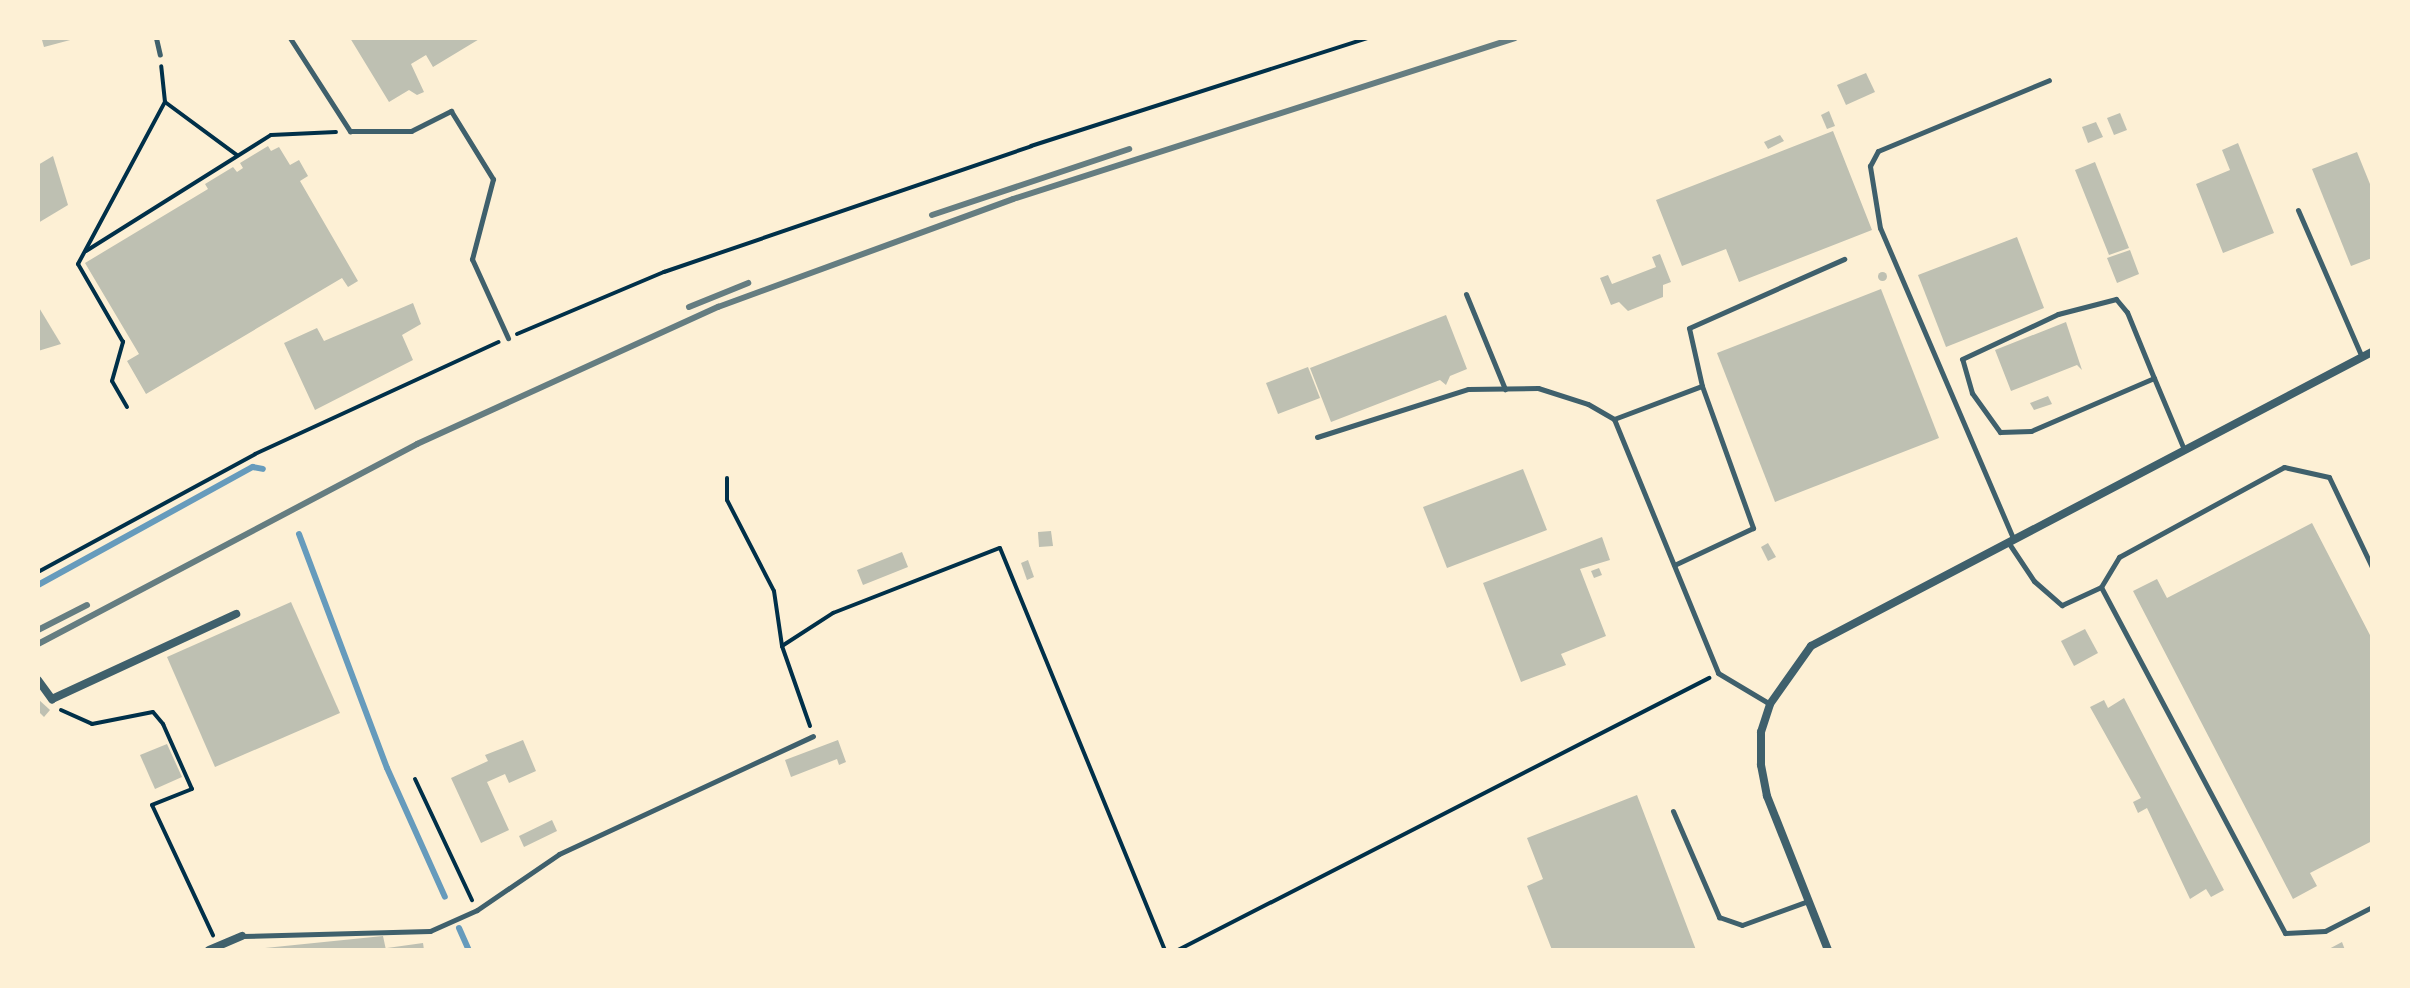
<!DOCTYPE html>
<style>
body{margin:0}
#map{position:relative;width:2410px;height:988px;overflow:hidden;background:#fdf0d5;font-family:Signika,sans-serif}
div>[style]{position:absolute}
.stream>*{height:6px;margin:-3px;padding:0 3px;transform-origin:3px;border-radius:3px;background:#669bbc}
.building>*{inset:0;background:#bec0b2}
.round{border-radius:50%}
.path>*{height:4px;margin:-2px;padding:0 2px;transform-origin:2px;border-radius:2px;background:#003049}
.service>*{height:5px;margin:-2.5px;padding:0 2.5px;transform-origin:2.5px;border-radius:2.5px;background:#3f606c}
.minor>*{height:8px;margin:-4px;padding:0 4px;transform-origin:4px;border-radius:4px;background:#3f606c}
.rail>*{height:6px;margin:-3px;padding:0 3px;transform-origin:3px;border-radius:3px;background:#657d81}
span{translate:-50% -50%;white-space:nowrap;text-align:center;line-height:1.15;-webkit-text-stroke:6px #fdf0d5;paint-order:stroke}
.frame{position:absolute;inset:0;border:40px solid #fdf0d5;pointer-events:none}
</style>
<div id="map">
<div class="stream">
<div style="left:299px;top:534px;width:250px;rotate:69.4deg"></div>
<div style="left:387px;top:768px;width:141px;rotate:65.8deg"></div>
<div style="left:38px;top:585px;width:245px;rotate:-28.8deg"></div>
<div style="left:253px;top:467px;width:10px;rotate:11deg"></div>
<div style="left:459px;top:928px;width:24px;rotate:66deg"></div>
</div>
<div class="building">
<div style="clip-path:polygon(50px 38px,74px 38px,74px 39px,44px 47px,42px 40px)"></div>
<div style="clip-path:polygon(350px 38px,481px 38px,433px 67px,426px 55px,411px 64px,424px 92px,417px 95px,409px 90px,389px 102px)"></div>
<div style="clip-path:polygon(1866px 73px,1875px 92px,1846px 105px,1837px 85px)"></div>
<div style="clip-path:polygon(1829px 111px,1835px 126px,1827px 129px,1821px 115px)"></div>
<div style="clip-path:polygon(2120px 113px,2127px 130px,2114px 135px,2107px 118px)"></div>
<div style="clip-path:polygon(2096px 122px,2103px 137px,2088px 143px,2082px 127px)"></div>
<div style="clip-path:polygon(1833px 131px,1872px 230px,1739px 282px,1726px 249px,1682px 266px,1656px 200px)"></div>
<div style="clip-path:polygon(1780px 135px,1784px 141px,1768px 149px,1764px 142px)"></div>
<div style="clip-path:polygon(2238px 143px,2274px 233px,2223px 253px,2196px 184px,2230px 170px,2222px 150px)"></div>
<div style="clip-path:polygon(268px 146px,271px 151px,279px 147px,290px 165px,299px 160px,308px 176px,300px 181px,358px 281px,348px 287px,342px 278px,146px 394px,127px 361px,139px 354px,85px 263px,208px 189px,205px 184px,233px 167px,237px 172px,243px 168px,240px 163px)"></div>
<div style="clip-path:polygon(2357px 152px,2372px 189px,2372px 258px,2351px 266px,2312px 169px)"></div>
<div style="clip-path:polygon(53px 156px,68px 205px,38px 223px,38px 165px)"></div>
<div style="clip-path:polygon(2095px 162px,2129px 248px,2109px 255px,2075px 170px)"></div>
<div style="clip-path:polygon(2017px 237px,2044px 308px,1946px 347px,1918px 275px)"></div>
<div style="clip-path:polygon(2130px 250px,2139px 274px,2117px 283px,2107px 258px)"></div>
<div style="clip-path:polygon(1660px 254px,1671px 282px,1663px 285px,1663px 297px,1628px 311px,1619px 302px,1611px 305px,1600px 278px,1608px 275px,1612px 284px,1656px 267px,1652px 257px)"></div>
<div class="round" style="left:1877.5px;top:271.5px;width:9px;height:9px"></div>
<div style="clip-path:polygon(1881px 289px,1939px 438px,1775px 502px,1717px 353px)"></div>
<div style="clip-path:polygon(413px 303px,421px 324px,402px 335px,413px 360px,315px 410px,284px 343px,317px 328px,324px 341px)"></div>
<div style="clip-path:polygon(38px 306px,61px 344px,38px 351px)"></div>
<div style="clip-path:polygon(1446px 315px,1467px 369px,1450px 376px,1446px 385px,1440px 380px,1331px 422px,1310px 368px)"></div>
<div style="clip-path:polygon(2066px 322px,2082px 370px,2077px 365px,2011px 391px,1995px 350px)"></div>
<div style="clip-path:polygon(1308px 367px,1320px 398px,1278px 414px,1266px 383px)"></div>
<div style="clip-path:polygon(2048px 396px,2052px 404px,2034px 410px,2030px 403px)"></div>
<div style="clip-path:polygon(1523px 469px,1547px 530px,1447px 568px,1423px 507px)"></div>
<div style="clip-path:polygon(2312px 523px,2372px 639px,2372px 841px,2310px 873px,2317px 886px,2293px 899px,2133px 591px,2157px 579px,2167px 598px)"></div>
<div style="clip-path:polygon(1051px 531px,1053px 546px,1039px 547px,1038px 532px)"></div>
<div style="clip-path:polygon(1602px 537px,1610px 560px,1580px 569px,1606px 636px,1561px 654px,1566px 665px,1521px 682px,1483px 583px)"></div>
<div style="clip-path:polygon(1768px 543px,1776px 557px,1768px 561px,1761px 547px)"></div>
<div style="clip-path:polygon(902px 552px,908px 567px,863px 585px,857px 570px)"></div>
<div style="clip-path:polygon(1028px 560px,1034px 577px,1027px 580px,1021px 563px)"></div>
<div style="clip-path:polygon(1599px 568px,1602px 575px,1594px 578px,1591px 571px)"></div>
<div style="clip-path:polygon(291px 602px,340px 713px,215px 767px,167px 657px)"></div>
<div style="clip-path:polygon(2085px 629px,2098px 653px,2074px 666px,2061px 641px)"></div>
<div style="clip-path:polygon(2124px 698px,2224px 890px,2211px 897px,2206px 889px,2190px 899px,2147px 808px,2138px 813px,2133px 802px,2141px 798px,2090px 707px,2104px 700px,2108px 708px)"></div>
<div style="clip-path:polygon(38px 699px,50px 710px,44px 717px,38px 711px)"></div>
<div style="clip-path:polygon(523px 740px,536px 771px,509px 783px,505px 774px,487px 782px,509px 830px,481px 843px,451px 778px,488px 761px,485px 755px)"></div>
<div style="clip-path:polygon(838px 740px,846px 762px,839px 765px,837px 759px,791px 777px,785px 760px)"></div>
<div style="clip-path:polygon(167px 744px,182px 777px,155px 789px,140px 755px)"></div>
<div style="clip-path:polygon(1637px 795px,1696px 950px,1552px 950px,1527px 886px,1543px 879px,1527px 838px)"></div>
<div style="clip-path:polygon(552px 820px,557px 831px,524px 847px,519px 836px)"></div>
<div style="clip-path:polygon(383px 936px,386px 950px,265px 950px,265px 948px)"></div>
<div style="clip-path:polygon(2342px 942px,2345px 950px,2327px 950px)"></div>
<div style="clip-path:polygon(423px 943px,424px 950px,387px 950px,387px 948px)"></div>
</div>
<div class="path">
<div style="left:165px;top:102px;width:89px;rotate:36.4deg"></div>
<div style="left:86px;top:251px;width:218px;rotate:-32.1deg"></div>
<div style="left:271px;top:135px;width:65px;rotate:-2.6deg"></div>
<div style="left:517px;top:334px;width:160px;rotate:-22.9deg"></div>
<div style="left:664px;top:272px;width:388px;rotate:-18.9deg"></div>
<div style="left:1031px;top:146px;width:354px;rotate:-17.8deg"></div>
<div style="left:127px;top:407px;width:30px;rotate:-120deg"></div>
<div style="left:112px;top:381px;width:41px;rotate:-74.2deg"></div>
<div style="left:123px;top:342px;width:90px;rotate:-120deg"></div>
<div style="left:78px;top:264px;width:184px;rotate:-61.8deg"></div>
<div style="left:165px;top:102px;width:36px;rotate:-96deg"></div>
<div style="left:727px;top:478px;width:22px;rotate:90deg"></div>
<div style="left:727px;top:500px;width:102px;rotate:62.7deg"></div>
<div style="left:774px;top:591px;width:56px;rotate:81.7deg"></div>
<div style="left:38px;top:572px;width:247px;rotate:-28.5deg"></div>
<div style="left:255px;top:454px;width:268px;rotate:-24.7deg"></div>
<div style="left:61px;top:710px;width:34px;rotate:24deg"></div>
<div style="left:92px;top:724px;width:62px;rotate:-11.1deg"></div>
<div style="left:153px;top:712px;width:16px;rotate:50deg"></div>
<div style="left:163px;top:724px;width:71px;rotate:66deg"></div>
<div style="left:192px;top:789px;width:43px;rotate:158.2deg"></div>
<div style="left:152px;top:805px;width:144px;rotate:64.9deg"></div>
<div style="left:810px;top:726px;width:85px;rotate:-109.3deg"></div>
<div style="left:782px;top:646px;width:61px;rotate:-32.9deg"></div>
<div style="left:833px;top:613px;width:179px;rotate:-21.3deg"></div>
<div style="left:1000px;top:548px;width:435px;rotate:67.7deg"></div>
<div style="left:415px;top:779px;width:134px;rotate:64.8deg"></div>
<div style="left:1178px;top:950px;width:597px;rotate:-27.12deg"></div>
</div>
<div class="service">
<div style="left:156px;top:38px;width:17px;rotate:77deg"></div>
<div style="left:290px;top:38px;width:111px;rotate:57.2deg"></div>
<div style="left:350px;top:131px;width:61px"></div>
<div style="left:411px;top:131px;width:45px;rotate:-26.6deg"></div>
<div style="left:451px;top:111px;width:80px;rotate:58.3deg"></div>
<div style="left:493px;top:179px;width:83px;rotate:104.7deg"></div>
<div style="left:472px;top:259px;width:87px;rotate:65.5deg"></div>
<div style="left:2298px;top:210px;width:160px;rotate:66.5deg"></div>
<div style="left:1466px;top:294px;width:103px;rotate:67.7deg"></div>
<div style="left:2154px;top:378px;width:134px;rotate:156.7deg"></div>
<div style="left:2031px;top:431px;width:31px;rotate:178deg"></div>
<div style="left:2000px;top:432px;width:48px;rotate:-125.7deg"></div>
<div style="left:1972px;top:393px;width:35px;rotate:-106deg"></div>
<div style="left:1962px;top:359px;width:106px;rotate:-25.1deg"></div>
<div style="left:2058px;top:314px;width:60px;rotate:-14.5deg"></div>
<div style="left:2116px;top:299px;width:17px;rotate:50deg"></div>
<div style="left:2127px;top:312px;width:71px;rotate:67.8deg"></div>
<div style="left:2154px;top:378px;width:75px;rotate:67.2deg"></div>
<div style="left:1702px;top:386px;width:59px;rotate:-102.6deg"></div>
<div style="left:1689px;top:328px;width:170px;rotate:-24deg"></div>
<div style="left:1614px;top:419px;width:94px;rotate:-20.6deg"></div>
<div style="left:1702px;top:386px;width:151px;rotate:70.2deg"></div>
<div style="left:1753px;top:528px;width:87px;rotate:154.9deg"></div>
<div style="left:1317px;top:437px;width:158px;rotate:-17.6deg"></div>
<div style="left:1468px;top:389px;width:70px;rotate:-0.8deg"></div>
<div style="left:1538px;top:388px;width:52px;rotate:17.7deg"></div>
<div style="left:1588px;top:404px;width:30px;rotate:30deg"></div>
<div style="left:1614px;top:419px;width:274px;rotate:67.7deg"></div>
<div style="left:1718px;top:673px;width:61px;rotate:30.8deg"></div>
<div style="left:2013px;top:538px;width:337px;rotate:-113.2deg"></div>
<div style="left:1880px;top:228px;width:63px;rotate:-99.2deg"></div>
<div style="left:1870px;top:166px;width:17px;rotate:-62deg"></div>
<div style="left:1878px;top:151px;width:185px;rotate:-22.5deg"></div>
<div style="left:2008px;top:542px;width:47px;rotate:56.3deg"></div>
<div style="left:2034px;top:581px;width:37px;rotate:41deg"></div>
<div style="left:2062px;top:605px;width:43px;rotate:-24.8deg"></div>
<div style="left:2101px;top:587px;width:35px;rotate:-59deg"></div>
<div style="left:2119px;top:557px;width:188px;rotate:-28.6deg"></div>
<div style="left:2284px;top:467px;width:46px;rotate:12.5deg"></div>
<div style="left:2329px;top:477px;width:100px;rotate:64.5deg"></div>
<div style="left:2101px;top:587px;width:392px;rotate:62deg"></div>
<div style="left:2285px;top:933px;width:40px;rotate:-2.9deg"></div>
<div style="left:2325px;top:931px;width:53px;rotate:-27.1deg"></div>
<div style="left:1673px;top:811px;width:116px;rotate:66.5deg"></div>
<div style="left:1719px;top:917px;width:24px;rotate:19deg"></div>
<div style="left:1742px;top:925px;width:70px;rotate:-20deg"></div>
<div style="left:242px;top:936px;width:188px;rotate:-1.5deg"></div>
<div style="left:430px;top:931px;width:51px;rotate:-24.1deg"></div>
<div style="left:477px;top:910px;width:99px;rotate:-34.3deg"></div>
<div style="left:559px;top:854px;width:280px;rotate:-24.9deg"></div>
</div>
<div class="minor">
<div style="left:38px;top:680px;width:24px;rotate:54deg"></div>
<div style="left:52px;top:699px;width:203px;rotate:-24.8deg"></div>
<div style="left:209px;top:950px;width:36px;rotate:-23deg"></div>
<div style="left:1828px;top:950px;width:166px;rotate:-111.6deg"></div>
<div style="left:1767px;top:796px;width:32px;rotate:-101deg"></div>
<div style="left:1761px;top:765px;width:33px;rotate:-90deg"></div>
<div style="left:1761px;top:732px;width:29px;rotate:-72deg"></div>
<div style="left:1770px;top:704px;width:71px;rotate:-54.7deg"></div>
<div style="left:1811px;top:646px;width:633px;rotate:-27.66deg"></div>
</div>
<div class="rail">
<div style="left:932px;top:215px;width:208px;rotate:-18.5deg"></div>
<div style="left:689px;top:307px;width:64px;rotate:-22.1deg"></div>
<div style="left:38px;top:630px;width:55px;rotate:-27deg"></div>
<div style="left:38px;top:644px;width:429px;rotate:-27.8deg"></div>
<div style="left:417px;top:444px;width:331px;rotate:-24.5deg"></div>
<div style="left:718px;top:307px;width:314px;rotate:-20.1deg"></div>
<div style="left:1013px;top:199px;width:527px;rotate:-17.78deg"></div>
</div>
<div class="frame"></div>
</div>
